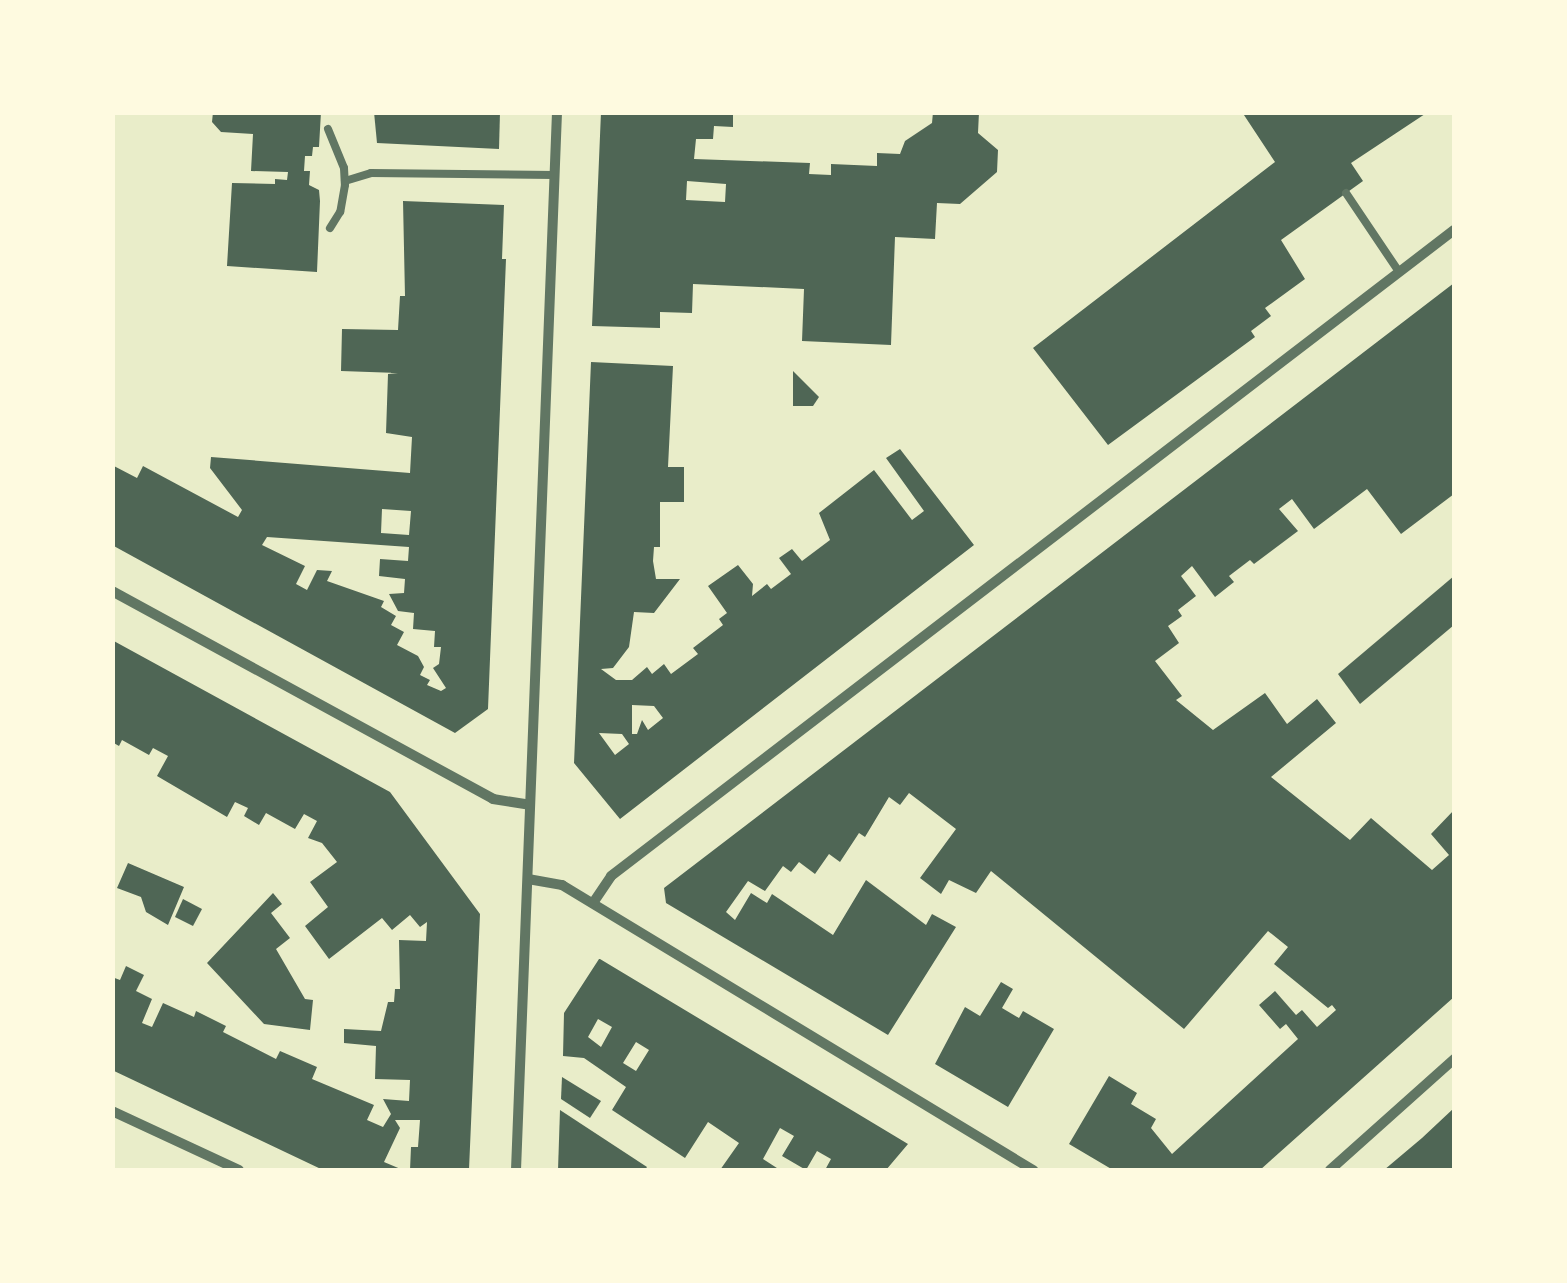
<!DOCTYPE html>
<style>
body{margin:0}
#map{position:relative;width:1567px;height:1283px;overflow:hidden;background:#e9edc9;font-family:Helvetica,sans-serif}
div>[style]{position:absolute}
.building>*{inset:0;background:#4f6655}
.service>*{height:8px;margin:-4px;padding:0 4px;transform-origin:4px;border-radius:4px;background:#617663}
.minor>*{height:10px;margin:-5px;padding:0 5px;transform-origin:5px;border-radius:5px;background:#617663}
span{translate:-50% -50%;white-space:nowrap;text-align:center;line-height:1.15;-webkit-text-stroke:9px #fefae0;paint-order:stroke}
.frame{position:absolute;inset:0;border:115px solid #fefae0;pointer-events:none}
</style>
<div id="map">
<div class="building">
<div style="clip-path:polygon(213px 112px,321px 112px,319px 147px,313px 147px,312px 156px,305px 156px,304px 171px,310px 171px,309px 185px,319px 190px,320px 201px,317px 272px,227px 266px,232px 183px,275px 184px,275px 179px,287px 180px,288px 172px,251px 171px,253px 134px,221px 132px,212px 122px)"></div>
<div style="clip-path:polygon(374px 112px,500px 112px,499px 149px,377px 143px)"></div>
<div style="clip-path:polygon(evenodd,601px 112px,733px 112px,733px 127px,714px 126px,713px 139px,696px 139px,694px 159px,810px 163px,809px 174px,831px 175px,831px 164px,877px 166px,877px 153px,900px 154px,905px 141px,932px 123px,933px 112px,979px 112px,978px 133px,998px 150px,997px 172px,960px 204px,937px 203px,935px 239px,895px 237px,891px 345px,802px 341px,804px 289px,693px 284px,692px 313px,660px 312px,660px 328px,592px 326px,601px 112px,687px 181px,726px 184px,725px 202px,686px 200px,687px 181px)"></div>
<div style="clip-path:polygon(1242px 112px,1428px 112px,1351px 163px,1363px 181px,1281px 240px,1305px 279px,1265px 308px,1271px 316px,1251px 331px,1255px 337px,1108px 445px,1033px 348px,1275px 162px)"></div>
<div style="clip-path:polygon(evenodd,403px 201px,504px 205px,502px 259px,506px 259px,488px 709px,455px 733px,112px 545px,112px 465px,137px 478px,143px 466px,238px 517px,242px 510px,210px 468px,211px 457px,410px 473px,412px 437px,386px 433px,388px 374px,398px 373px,341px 371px,342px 329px,398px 330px,400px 296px,405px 296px,403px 201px,382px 509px,411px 511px,409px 535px,381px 533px,382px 509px,403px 201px,267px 537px,409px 547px,408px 561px,380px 559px,379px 576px,405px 579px,404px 593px,389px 594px,398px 611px,414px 613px,413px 629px,435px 631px,434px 647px,441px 647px,439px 664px,433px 668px,446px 688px,441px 691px,427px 685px,430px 680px,420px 675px,424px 667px,418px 656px,397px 645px,404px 632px,391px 625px,396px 616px,381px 607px,384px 601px,327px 581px,332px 571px,317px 570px,307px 590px,296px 584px,305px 566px,262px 545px,267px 537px)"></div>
<div style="clip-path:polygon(1454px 283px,1454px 494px,1401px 534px,1367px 489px,1314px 529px,1292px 499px,1279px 509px,1298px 531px,1254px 564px,1250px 560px,1229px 576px,1234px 582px,1215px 597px,1192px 566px,1181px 576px,1196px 596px,1178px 610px,1182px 616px,1168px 626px,1179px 643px,1155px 661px,1182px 696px,1176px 700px,1213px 730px,1265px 693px,1287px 724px,1317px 699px,1336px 723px,1271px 777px,1350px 840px,1371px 818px,1432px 870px,1449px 855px,1431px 834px,1454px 810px,1454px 997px,1260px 1170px,1113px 1170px,1069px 1144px,1109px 1076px,1137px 1093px,1131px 1104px,1156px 1119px,1151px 1128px,1172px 1154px,1298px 1039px,1286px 1024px,1280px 1029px,1259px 1005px,1275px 991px,1296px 1015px,1302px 1010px,1317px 1027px,1336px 1010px,1332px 1005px,1328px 1008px,1274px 964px,1288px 947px,1268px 931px,1184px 1029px,991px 871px,976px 893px,949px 880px,941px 894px,920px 878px,956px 829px,909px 793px,900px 805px,889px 797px,865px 837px,859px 833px,840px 862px,829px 854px,815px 874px,799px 862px,791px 872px,783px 866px,765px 891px,748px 881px,726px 912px,735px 920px,751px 893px,767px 903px,772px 894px,833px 935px,866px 880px,926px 925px,932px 914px,956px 927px,888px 1035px,666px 903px,664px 888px)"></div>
<div style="clip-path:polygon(evenodd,591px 362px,673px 366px,668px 467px,684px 467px,684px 502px,660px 502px,660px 547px,654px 547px,653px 561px,656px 579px,680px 579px,654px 613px,634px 612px,629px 647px,613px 668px,601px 669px,616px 680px,632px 680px,647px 667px,652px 674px,664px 664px,671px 674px,698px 654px,693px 648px,723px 625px,719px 619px,727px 613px,708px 586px,738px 565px,753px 584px,752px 596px,767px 584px,771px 589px,791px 574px,779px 558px,792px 549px,802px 561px,830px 540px,819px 513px,874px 470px,912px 520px,924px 511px,886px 458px,900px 449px,974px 545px,620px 819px,574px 763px,591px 362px,632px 705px,654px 706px,663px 718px,648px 730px,642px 720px,637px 734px,632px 734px,632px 705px,591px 362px,599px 733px,622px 734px,629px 744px,615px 755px,599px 733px)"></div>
<div style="clip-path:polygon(793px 371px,819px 397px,813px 406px,793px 406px)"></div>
<div style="clip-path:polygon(1454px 576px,1454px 625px,1360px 704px,1338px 674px)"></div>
<div style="clip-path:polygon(112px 640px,390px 792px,480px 914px,469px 1170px,410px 1170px,411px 1147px,418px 1147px,420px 1120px,395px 1120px,400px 1128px,384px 1162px,403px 1170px,323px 1170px,112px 1070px,112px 977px,120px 980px,126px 966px,144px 975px,136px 991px,152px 999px,142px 1023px,152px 1027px,163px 1003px,194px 1017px,196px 1011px,226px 1026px,223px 1032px,276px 1059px,280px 1051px,317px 1067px,312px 1079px,374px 1105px,367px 1120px,383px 1127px,391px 1114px,383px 1099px,409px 1101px,410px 1080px,375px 1079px,376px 1046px,344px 1043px,344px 1029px,381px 1031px,388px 1002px,394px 1002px,395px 989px,400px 989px,399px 940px,426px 941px,427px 922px,420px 927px,410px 915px,392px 930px,382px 918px,329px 959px,305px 926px,328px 907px,310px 882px,337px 862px,322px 843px,308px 838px,317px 821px,304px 814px,295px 829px,266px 813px,259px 825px,244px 816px,248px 808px,235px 802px,227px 817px,157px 776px,168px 756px,153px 748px,149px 755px,122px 740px,119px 746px,112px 742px)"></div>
<div style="clip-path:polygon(128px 863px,184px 887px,168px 925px,146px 912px,141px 897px,117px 888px)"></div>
<div style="clip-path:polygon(273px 893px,282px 904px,271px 913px,290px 938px,276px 949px,305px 999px,313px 1000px,310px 1030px,264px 1024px,207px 963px)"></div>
<div style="clip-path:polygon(183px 899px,202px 909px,193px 926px,175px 917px)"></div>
<div style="clip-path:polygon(evenodd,599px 959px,600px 959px,908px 1144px,886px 1170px,825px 1170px,831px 1159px,817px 1151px,806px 1170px,782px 1156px,794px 1136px,780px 1128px,763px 1159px,780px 1170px,720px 1170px,739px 1143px,708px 1122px,685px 1158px,612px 1110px,626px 1087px,584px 1058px,563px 1056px,564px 1013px,599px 959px,598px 1019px,612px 1027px,601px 1047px,588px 1037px,598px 1019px,599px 959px,636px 1042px,649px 1050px,636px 1071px,623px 1063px,636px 1042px)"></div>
<div style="clip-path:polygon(1001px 982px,1013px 989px,1002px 1008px,1019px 1018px,1023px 1011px,1054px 1029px,1008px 1107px,935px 1064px,965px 1007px,980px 1016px)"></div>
<div style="clip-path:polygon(562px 1077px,601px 1101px,590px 1118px,561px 1099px)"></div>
<div style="clip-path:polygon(1454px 1108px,1454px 1170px,1384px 1170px,1422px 1138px)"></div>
<div style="clip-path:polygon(560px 1110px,647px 1167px,645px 1170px,558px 1170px)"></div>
</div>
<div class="service">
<div style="left:328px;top:129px;width:42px;rotate:67.7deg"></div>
<div style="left:344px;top:168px;width:17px;rotate:87deg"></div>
<div style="left:345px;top:185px;width:27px;rotate:100deg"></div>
<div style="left:340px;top:212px;width:19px;rotate:122deg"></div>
<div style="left:345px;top:181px;width:27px;rotate:-17deg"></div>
<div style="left:371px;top:173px;width:183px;rotate:0.6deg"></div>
<div style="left:1346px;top:193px;width:95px;rotate:56.1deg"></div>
</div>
<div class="minor">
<div style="left:112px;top:591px;width:434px;rotate:28.6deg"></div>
<div style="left:493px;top:799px;width:37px;rotate:9deg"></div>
<div style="left:528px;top:879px;width:35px;rotate:10deg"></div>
<div style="left:562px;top:885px;width:551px;rotate:31.18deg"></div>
<div style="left:593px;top:903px;width:32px;rotate:-56deg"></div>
<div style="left:611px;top:876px;width:1062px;rotate:-37.46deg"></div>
<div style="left:112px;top:1111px;width:140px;rotate:24.9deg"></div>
<div style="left:516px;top:1170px;width:1059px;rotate:-87.78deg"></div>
<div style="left:1330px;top:1170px;width:166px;rotate:-41.8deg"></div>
</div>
<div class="frame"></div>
</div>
